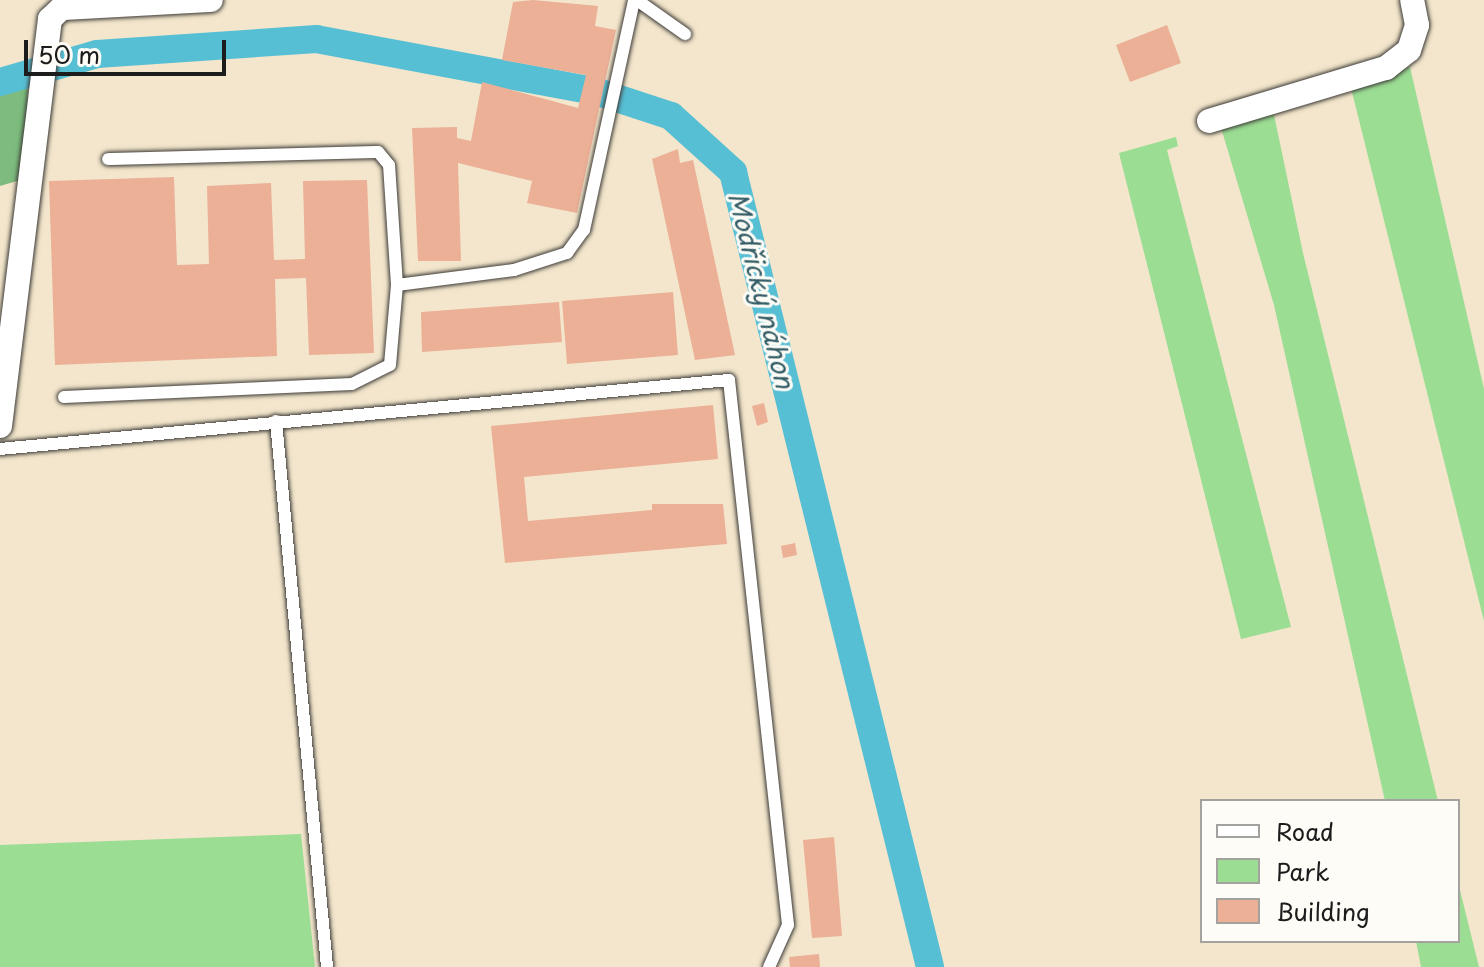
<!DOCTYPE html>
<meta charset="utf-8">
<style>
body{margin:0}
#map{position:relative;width:1484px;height:967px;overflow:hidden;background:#f3e6cc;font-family:"Playpen Sans",sans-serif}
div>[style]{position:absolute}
.green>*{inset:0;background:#9cdd94}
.forest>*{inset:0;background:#7dbc7e}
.canal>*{height:28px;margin:-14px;padding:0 14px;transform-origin:14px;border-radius:14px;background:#57bfd4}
.building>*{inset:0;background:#ebb096}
.roads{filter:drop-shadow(0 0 2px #3c3a36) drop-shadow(0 0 2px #3c3a36)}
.service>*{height:12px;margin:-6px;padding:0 6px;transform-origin:6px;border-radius:6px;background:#fff}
.minor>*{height:24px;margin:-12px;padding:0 12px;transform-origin:12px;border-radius:12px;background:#fff}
span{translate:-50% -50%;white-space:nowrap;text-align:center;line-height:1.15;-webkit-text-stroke:6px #fdfcf7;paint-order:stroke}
.water-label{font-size:26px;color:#345d66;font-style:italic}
.legend{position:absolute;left:1200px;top:799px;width:260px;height:144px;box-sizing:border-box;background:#fdfcf7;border:2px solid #a3a29f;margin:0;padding:10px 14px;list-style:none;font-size:24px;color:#1c1c1c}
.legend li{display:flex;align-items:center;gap:16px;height:40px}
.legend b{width:40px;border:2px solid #a3a29f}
.scale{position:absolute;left:24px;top:40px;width:202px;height:36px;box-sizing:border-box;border:4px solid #1c1c1c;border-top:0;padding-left:10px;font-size:24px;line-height:28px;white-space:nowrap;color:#1c1c1c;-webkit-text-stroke:6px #fdfcf7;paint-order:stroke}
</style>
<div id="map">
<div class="green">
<div style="clip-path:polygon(1410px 67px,1484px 389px,1484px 621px,1351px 88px)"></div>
<div style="clip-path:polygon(1273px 110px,1303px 253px,1438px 801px,1385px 801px,1274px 305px,1222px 131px,1213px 126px)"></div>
<div style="clip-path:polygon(1176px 137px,1178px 146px,1167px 150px,1291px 627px,1241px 639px,1119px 153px)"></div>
<div style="clip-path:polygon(301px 834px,315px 967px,0 967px,0 845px)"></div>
<div style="clip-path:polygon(1458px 882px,1479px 967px,1421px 967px,1416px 941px,1458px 941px)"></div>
</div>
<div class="forest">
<div style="clip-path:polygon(28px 61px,27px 178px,0 186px,0 70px)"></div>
</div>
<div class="canal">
<div style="left:0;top:82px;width:101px;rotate:-16.1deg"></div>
<div style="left:97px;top:54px;width:220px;rotate:-3.9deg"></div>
<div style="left:316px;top:39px;width:287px;rotate:10.6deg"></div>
<div style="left:598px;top:92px;width:77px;rotate:18.2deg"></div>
<div style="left:671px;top:116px;width:84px;rotate:42.1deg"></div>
<div style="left:733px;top:172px;width:819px;rotate:76.08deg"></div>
</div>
<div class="building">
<div style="clip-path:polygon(533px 0,598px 6px,595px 26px,616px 30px,577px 213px,527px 203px,532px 181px,458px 163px,461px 261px,418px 261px,412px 128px,457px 127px,457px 138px,471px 141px,482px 82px,578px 108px,586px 75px,502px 60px,513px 2px)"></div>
<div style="clip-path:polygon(1167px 25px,1181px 63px,1130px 82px,1116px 45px)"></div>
<div style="clip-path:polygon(678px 149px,680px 163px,693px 160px,735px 355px,695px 360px,652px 159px)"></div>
<div style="clip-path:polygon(174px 177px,177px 265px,209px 264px,207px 186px,271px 183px,274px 260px,305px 259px,303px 181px,367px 180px,374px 353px,309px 355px,306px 278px,275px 279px,277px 356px,55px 365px,49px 181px)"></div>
<div style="clip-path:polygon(673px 292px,678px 355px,567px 364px,562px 301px)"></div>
<div style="clip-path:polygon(559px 302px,562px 342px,422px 352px,421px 312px)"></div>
<div style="clip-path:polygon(764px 403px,768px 422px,757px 426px,752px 406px)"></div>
<div style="clip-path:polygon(713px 405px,718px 459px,524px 477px,528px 521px,652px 510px,652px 504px,723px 504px,727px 544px,505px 563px,491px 426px)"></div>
<div style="clip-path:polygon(795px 543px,797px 555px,783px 558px,781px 546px)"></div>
<div style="clip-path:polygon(834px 837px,842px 936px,812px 938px,803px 840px)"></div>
<div style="clip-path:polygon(819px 954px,820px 967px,790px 967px,789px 957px)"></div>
</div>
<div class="roads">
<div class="service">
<div style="left:637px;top:0;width:59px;rotate:35.3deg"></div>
<div style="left:397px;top:285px;width:118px;rotate:-7.3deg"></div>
<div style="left:514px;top:270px;width:56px;rotate:-17.8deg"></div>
<div style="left:567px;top:253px;width:29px;rotate:-54deg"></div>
<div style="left:584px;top:230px;width:235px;rotate:-77.7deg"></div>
<div style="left:64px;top:397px;width:288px;rotate:-2.6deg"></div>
<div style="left:352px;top:384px;width:42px;rotate:-26.6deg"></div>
<div style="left:390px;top:365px;width:80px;rotate:-85deg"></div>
<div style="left:397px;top:285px;width:120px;rotate:-93.8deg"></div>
<div style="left:389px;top:165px;width:17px;rotate:-130deg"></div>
<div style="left:378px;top:152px;width:270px;rotate:178.5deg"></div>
<div style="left:276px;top:421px;width:548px;rotate:84.66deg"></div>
<div style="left:0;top:449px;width:732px;rotate:-5.41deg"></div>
<div style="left:729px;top:380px;width:548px;rotate:83.82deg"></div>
<div style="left:788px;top:925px;width:46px;rotate:114.3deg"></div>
</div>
<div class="minor">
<div style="left:1209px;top:121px;width:185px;rotate:-16.7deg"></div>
<div style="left:1386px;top:68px;width:29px;rotate:-38deg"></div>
<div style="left:1409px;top:50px;width:26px;rotate:-72deg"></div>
<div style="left:1417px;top:25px;width:25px;rotate:-101deg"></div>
<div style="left:0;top:426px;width:410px;rotate:-83deg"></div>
<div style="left:50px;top:19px;width:16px;rotate:-43deg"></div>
<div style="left:62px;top:8px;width:149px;rotate:-3.1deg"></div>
</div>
</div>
<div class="water-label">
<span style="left:762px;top:290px;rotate:76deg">Modřický náhon</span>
</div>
<ul class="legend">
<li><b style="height:10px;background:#fff"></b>Road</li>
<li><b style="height:22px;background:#9cdd94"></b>Park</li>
<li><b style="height:22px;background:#ebb096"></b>Building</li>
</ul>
<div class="scale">50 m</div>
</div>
